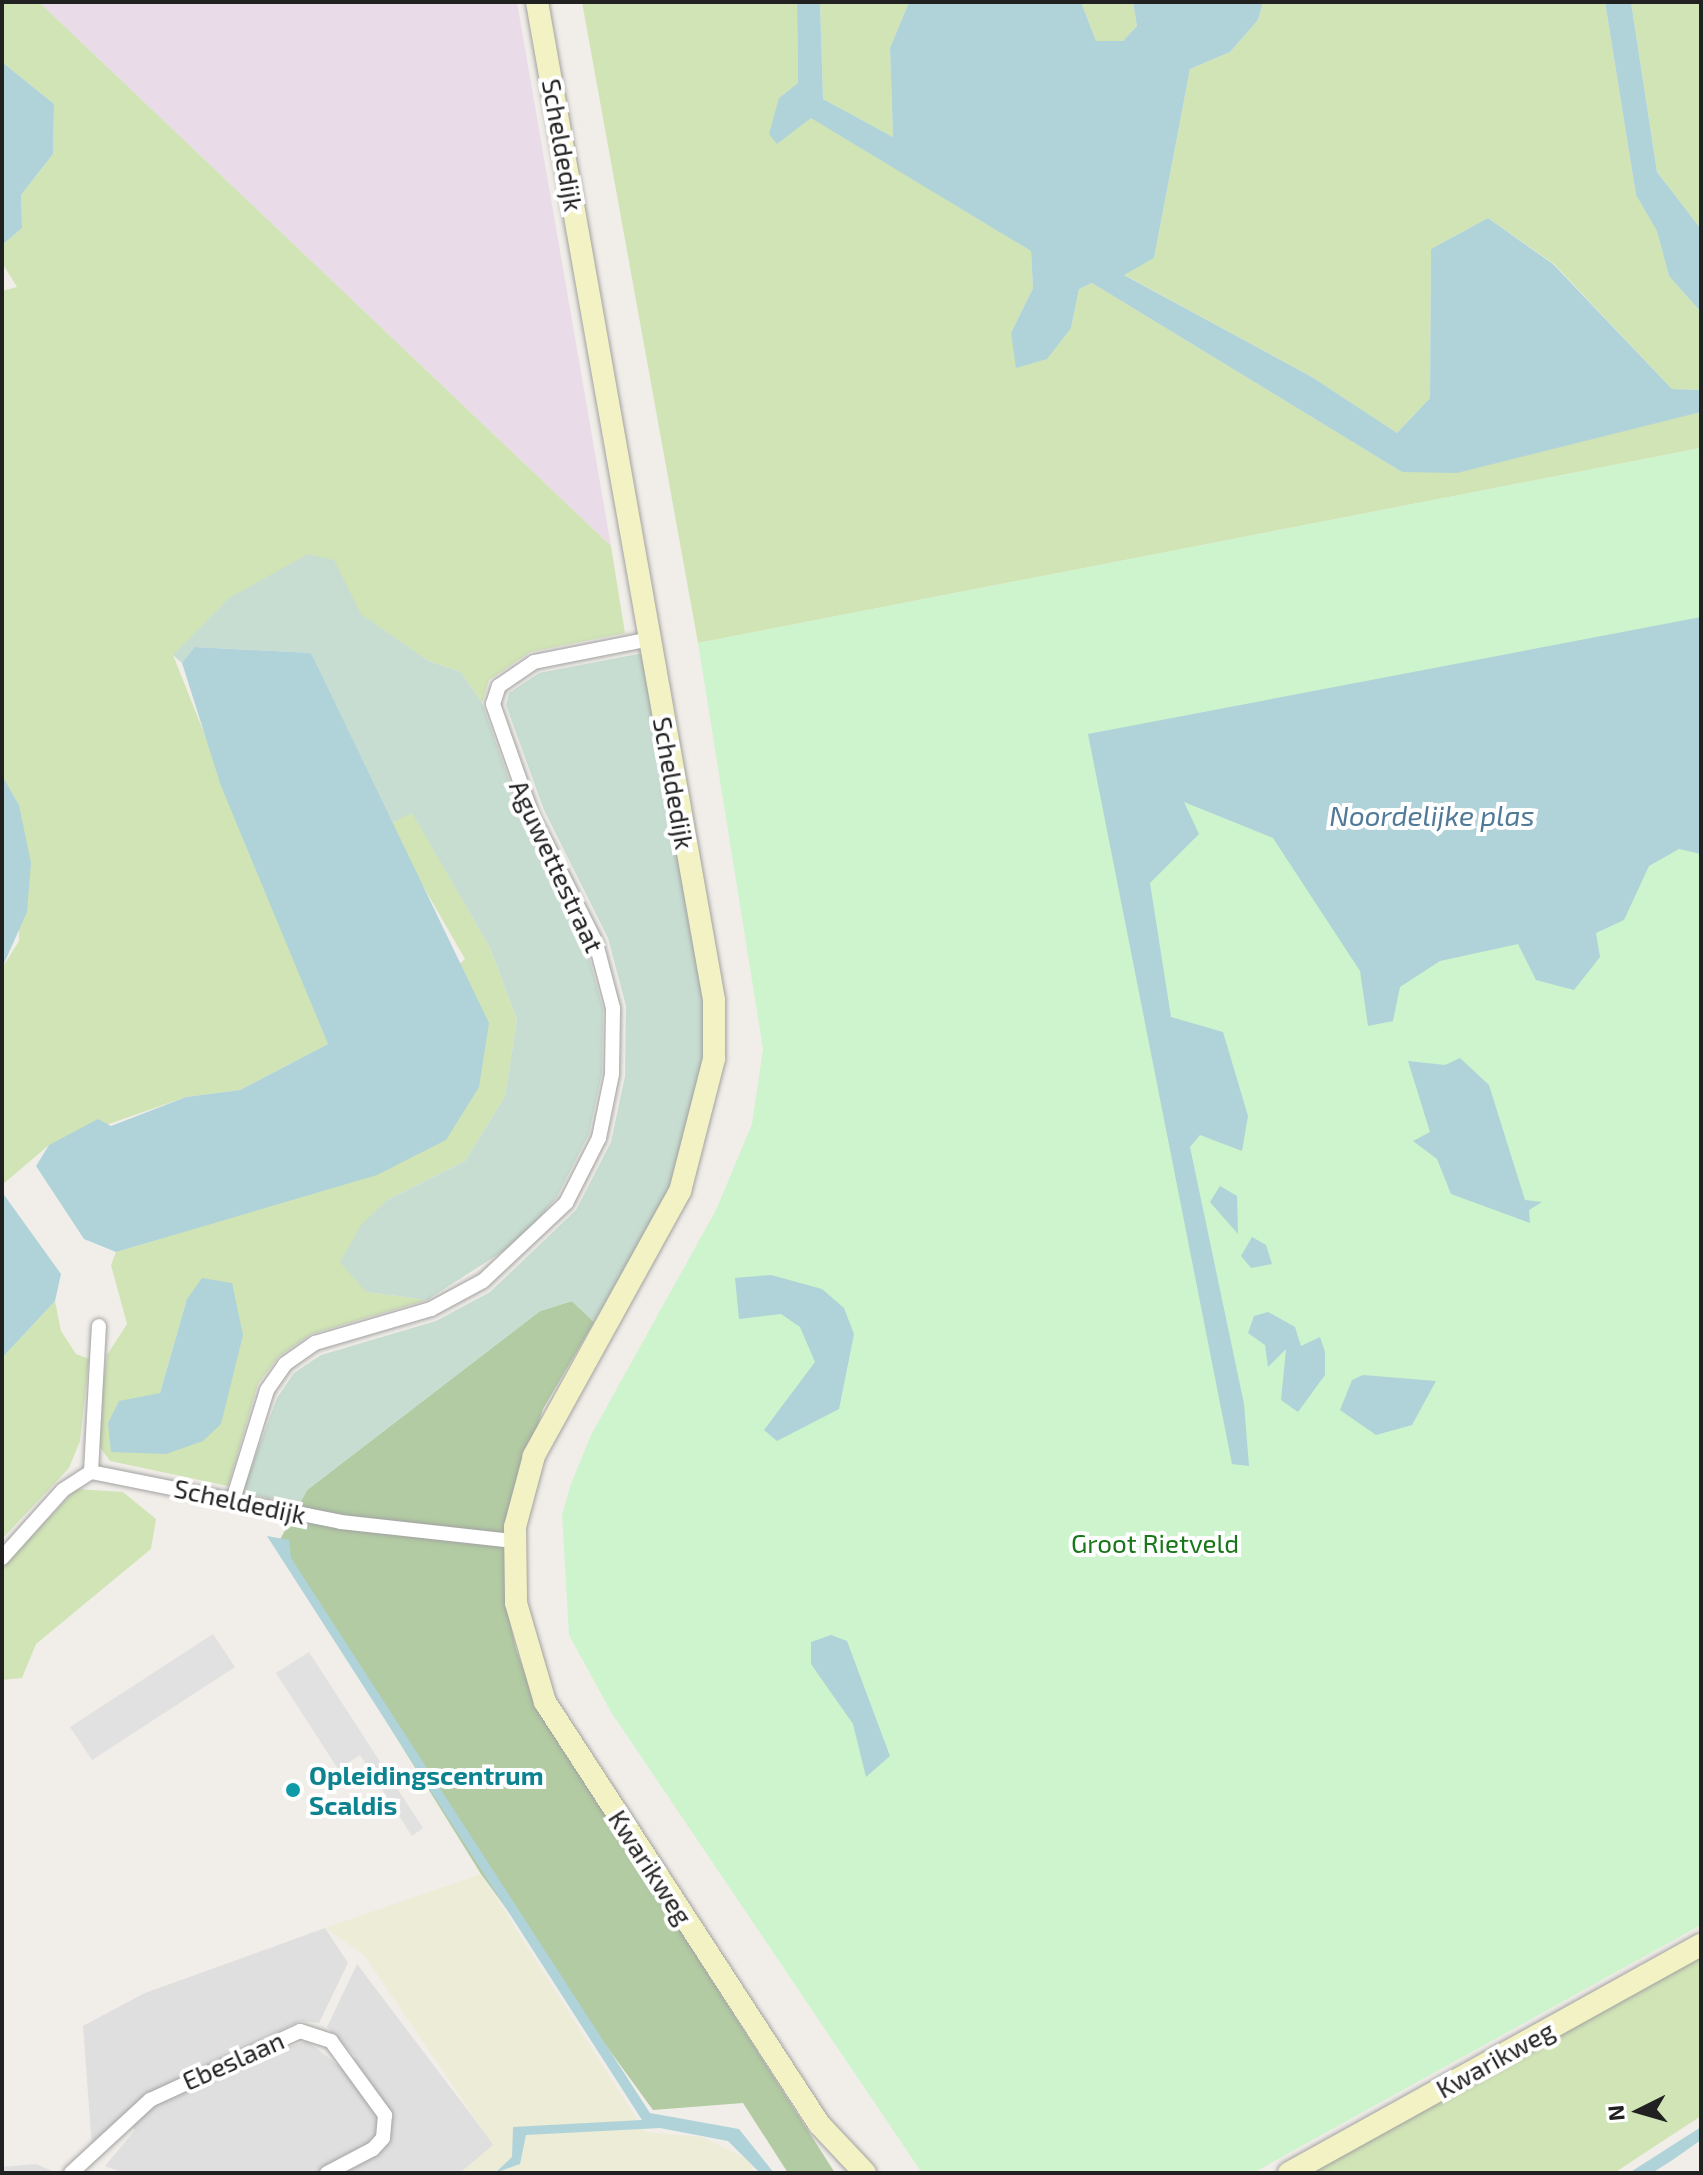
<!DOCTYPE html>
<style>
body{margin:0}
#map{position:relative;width:1703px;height:2175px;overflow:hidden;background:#f1eee9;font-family:"Exo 2",sans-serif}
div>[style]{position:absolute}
.residential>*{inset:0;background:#dfdfdf}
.industrial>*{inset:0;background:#e9dce8}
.farmland>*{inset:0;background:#edecd7}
.grass>*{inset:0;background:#d1e4b6}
.forest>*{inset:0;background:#b2cba3}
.wetland>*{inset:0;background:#c8ddd1}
.park>*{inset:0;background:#cdf4cd}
.parking>*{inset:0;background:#e1e1e1}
.water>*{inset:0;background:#afd3d9}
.roads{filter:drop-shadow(0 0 2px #a2a2a2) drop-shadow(0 0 2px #a2a2a2)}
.street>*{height:14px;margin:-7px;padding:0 7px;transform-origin:7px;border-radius:7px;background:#fff}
.secondary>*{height:22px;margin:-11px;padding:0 11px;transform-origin:11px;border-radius:11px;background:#f3f2c4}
.dots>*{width:22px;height:22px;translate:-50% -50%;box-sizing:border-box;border:4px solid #fff;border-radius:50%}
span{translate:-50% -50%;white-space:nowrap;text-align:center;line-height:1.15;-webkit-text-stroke:8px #fff;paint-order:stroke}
.street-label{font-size:26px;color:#212121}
.park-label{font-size:26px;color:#197619}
.culture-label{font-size:26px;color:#0d838f;font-weight:700}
.left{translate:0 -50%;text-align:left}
.water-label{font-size:28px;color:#507a98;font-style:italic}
.frame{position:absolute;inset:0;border:4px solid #212121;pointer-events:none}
.north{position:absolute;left:1599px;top:2071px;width:80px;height:80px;-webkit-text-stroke:6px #fff;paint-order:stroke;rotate:265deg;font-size:22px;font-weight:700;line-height:32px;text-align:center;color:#212121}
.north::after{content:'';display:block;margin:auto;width:28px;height:36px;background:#212121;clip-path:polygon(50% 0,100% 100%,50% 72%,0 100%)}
</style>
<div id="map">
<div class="residential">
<div style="clip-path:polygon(325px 1928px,348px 1963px,319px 2023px,300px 2021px,262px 2038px,269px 2054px,307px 2041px,340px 2067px,356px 2057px,327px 2027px,357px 1964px,494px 2145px,460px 2173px,124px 2173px,105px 2166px,135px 2130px,122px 2117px,92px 2147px,83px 2026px,145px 1993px)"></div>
<div style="clip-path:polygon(36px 2164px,57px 2173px,2px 2173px,2px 2167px)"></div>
</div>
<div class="industrial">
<div style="clip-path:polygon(39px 2px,517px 2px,611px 546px)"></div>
</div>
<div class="farmland">
<div style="clip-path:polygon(481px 1874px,645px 2132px,702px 2137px,746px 2158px,756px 2173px,460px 2173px,493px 2145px,364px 1955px,325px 1928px)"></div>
</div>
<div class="grass">
<div style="clip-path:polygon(2px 2px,39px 2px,611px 546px,625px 633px,530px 652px,489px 680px,482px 703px,461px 672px,429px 661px,360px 614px,333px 560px,173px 655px,328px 1044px,240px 1090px,186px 1097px,49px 1145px,2px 1185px,2px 968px,19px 941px,19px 805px,2px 775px,2px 291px,17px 287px,2px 263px,2px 245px,22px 228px,21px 195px,53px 154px,54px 104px,2px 62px)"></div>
<div style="clip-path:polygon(582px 2px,797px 2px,798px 83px,779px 98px,1031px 251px,1033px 288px,1011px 333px,1071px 328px,1079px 289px,1092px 283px,1402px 472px,1701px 412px,1701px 448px,698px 643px)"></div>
<div style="clip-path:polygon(820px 2px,909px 2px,890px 48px,893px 137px,823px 99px)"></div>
<div style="clip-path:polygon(1081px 2px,1133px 2px,1137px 26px,1123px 41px,1096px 41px)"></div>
<div style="clip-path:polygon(1263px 2px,1605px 2px,1636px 195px,1657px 230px,1669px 276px,1701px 312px,1701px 390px,1672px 389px,1554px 264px,1488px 218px,1431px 249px,1430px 398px,1397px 433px,1312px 377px,1123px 274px,1154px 258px,1190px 69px,1230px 52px,1258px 20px)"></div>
<div style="clip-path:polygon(1631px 2px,1701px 2px,1701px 229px,1657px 172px)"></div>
<div style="clip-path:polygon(evenodd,412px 812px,490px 948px,517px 1020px,505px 1096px,465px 1161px,387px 1200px,366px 1292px,427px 1300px,311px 1334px,278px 1357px,258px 1384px,228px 1486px,110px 1461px,99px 1446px,98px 1420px,107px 1355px,127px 1324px,111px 1265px,116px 1252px,163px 1238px,465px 959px,388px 825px,412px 812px,187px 1299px,166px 1454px,160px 1393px,187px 1299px)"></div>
<div style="clip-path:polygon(55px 1301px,61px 1331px,76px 1354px,89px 1359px,80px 1441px,69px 1468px,2px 1539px,2px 1358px)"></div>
<div style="clip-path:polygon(76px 1489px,123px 1492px,156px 1519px,151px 1549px,36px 1644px,22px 1678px,2px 1680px,2px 1567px)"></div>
<div style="clip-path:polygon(1701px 1955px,1701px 2116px,1614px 2173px,1309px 2173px)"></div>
</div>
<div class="forest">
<div style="clip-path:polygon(572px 1301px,594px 1322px,543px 1409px,506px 1525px,506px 1604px,516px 1649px,537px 1706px,835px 2173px,788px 2173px,743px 2103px,653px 2110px,481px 1874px,277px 1545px,307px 1490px,540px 1311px)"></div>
</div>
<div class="wetland">
<div style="clip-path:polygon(308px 554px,334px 560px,361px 614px,429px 661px,461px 672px,482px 703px,523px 820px,586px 946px,603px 1009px,602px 1073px,589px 1134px,557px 1197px,519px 1241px,427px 1300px,366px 1292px,340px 1262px,361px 1225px,387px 1200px,465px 1161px,505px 1096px,517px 1020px,490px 948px,412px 813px,388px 825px,311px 653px,196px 647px,182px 663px,173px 655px,229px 598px)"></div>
<div style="clip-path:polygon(643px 653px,705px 1001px,705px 1058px,672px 1187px,594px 1322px,572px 1301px,540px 1311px,307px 1490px,299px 1505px,242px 1492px,277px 1398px,294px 1373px,321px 1355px,436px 1321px,490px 1292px,576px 1210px,611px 1142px,625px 1076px,626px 1006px,608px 938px,544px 810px,506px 705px,509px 693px,539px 673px)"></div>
</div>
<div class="park">
<div style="clip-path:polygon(1701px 448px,1701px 1925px,1253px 2173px,922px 2173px,611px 1712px,569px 1635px,562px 1515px,571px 1484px,591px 1435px,716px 1210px,752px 1124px,763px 1049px,698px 643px)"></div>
</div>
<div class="parking">
<div style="clip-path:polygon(213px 1634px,235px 1667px,92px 1760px,70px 1727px)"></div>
<div style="clip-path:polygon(309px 1652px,423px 1828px,412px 1836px,360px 1755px,338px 1769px,276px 1673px)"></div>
</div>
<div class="water">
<div style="clip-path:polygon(797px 2px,820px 2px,823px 99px,893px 137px,890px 48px,909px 2px,1081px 2px,1096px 41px,1123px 41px,1137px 26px,1133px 2px,1263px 2px,1258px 20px,1230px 52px,1190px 69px,1154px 258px,1124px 275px,1312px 377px,1397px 433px,1430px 398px,1431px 249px,1488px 218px,1553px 264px,1672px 389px,1701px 390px,1701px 412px,1457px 473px,1402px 472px,1092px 283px,1079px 289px,1071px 328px,1047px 359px,1016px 368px,1011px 333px,1033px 288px,1031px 251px,811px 118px,777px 144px,769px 134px,779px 98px,798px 83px)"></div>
<div style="clip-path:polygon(1605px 2px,1631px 2px,1657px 172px,1701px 229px,1701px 312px,1669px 276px,1657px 231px,1636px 195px)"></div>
<div style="clip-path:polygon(2px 62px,54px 104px,53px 154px,21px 195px,22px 228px,2px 245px)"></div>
<div style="clip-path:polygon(1701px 617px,1701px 854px,1679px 849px,1649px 866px,1624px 920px,1596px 933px,1600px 957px,1574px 990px,1536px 980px,1518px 944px,1440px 961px,1400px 987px,1393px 1021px,1368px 1026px,1360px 971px,1273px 838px,1184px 802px,1199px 834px,1150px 883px,1171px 1017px,1223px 1032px,1248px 1116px,1242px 1151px,1200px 1135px,1190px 1147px,1244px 1404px,1249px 1466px,1232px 1464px,1088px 734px)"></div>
<div style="clip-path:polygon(195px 647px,311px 653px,489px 1023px,479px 1087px,446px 1140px,377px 1175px,116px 1252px,84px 1239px,36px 1166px,49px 1145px,98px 1119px,111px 1126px,186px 1097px,240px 1090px,328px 1044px,221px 786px,182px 663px)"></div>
<div style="clip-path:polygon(2px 775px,19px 805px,31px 863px,27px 912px,2px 968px)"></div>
<div style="clip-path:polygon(1460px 1058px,1489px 1085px,1525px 1200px,1542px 1202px,1529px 1210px,1530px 1223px,1451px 1194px,1437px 1159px,1413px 1141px,1430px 1132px,1408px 1061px,1445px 1065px)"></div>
<div style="clip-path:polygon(1220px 1186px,1237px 1196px,1238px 1234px,1210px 1202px)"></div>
<div style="clip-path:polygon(2px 1192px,61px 1274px,55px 1301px,2px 1358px)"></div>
<div style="clip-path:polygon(1252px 1237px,1266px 1245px,1272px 1264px,1251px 1268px,1241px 1256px)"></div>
<div style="clip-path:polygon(771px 1275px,822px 1289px,844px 1308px,854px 1334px,839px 1409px,777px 1441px,764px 1430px,815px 1362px,800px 1327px,781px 1314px,739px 1319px,735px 1278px)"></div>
<div style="clip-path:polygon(202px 1278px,232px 1283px,243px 1335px,221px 1424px,203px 1441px,166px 1454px,111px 1452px,108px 1423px,119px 1401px,160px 1393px,187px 1299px)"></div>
<div style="clip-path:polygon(1268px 1312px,1295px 1327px,1301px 1346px,1320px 1337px,1325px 1352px,1325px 1375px,1298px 1412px,1281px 1400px,1286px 1349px,1268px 1367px,1265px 1345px,1248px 1333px,1254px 1316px)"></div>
<div style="clip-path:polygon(1363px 1375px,1436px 1381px,1412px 1425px,1376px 1435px,1340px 1410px,1352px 1380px)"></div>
<div style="clip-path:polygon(267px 1536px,289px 1540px,291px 1558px,650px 2113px,739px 2129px,774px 2173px,760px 2173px,728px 2141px,660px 2128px,526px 2135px,520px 2164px,495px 2173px,512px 2157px,513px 2127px,642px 2120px)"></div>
<div style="clip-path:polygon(831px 1635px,847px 1641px,890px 1756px,866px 1777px,853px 1724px,811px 1664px,811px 1642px)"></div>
<div style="clip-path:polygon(1701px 2127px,1701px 2140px,1671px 2161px,1652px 2173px,1629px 2173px)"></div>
</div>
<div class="roads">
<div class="street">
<div style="left:91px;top:1472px;width:146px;rotate:-86.9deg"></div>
<div style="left:233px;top:1500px;width:115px;rotate:-72.8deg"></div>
<div style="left:267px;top:1390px;width:32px;rotate:-55deg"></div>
<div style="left:285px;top:1364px;width:37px;rotate:-35deg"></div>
<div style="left:315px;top:1343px;width:121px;rotate:-16.3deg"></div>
<div style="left:431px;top:1309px;width:59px;rotate:-28.3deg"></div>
<div style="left:483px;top:1281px;width:114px;rotate:-43.2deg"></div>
<div style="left:566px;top:1203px;width:73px;rotate:-63.1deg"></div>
<div style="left:599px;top:1138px;width:65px;rotate:-78.5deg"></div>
<div style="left:612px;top:1074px;width:66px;rotate:-89.1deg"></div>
<div style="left:613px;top:1008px;width:67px;rotate:-104.7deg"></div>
<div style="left:596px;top:943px;width:143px;rotate:-116.6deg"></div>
<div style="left:532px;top:815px;width:118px;rotate:-109.4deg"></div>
<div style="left:493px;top:704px;width:19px;rotate:-72deg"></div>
<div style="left:499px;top:686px;width:42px;rotate:-34.4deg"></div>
<div style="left:534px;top:662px;width:118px;rotate:-11.2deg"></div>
<div style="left:2px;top:1558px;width:91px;rotate:-48.1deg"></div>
<div style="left:63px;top:1490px;width:33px;rotate:-33deg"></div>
<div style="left:91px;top:1472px;width:255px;rotate:11.3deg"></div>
<div style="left:341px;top:1522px;width:174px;rotate:6.3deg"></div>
<div style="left:71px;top:2173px;width:108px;rotate:-42.7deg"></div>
<div style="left:150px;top:2100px;width:165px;rotate:-24.7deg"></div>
<div style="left:300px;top:2031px;width:33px;rotate:18deg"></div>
<div style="left:331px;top:2041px;width:92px;rotate:53.9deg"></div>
<div style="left:385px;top:2115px;width:23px;rotate:95deg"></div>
<div style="left:383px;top:2138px;width:15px;rotate:132deg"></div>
<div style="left:373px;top:2149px;width:52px;rotate:152.4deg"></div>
</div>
<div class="secondary">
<div style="left:537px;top:2px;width:1014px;rotate:79.94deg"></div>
<div style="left:714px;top:1000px;width:59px;rotate:90deg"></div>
<div style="left:714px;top:1059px;width:136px;rotate:104.4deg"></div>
<div style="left:680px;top:1191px;width:303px;rotate:118.9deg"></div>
<div style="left:534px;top:1456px;width:73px;rotate:105deg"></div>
<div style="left:515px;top:1527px;width:76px;rotate:89.2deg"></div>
<div style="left:516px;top:1603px;width:103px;rotate:73.7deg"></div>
<div style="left:545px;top:1702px;width:503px;rotate:57deg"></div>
<div style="left:819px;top:2124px;width:67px;rotate:46.8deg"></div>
<div style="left:1289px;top:2173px;width:471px;rotate:-29deg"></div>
</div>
</div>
<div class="dots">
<div style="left:293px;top:1790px;background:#0f9aa8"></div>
</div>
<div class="street-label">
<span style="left:563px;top:145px;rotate:80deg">Scheldedijk</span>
<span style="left:674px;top:783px;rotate:80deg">Scheldedijk</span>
<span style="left:557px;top:866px;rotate:65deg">Aguwettestraat</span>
<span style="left:240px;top:1501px;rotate:12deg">Scheldedijk</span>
<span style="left:651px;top:1867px;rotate:57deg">Kwarikweg</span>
<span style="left:1495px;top:2059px;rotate:-29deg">Kwarikweg</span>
<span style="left:233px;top:2060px;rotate:-24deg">Ebeslaan</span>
</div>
<div class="park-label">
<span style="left:1155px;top:1543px">Groot Rietveld</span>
</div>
<div class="culture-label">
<span class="left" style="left:309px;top:1790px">Opleidingscentrum<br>Scaldis</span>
</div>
<div class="water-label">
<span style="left:1432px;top:815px">Noordelijke plas</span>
</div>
<div class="frame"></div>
<div class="north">N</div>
</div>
